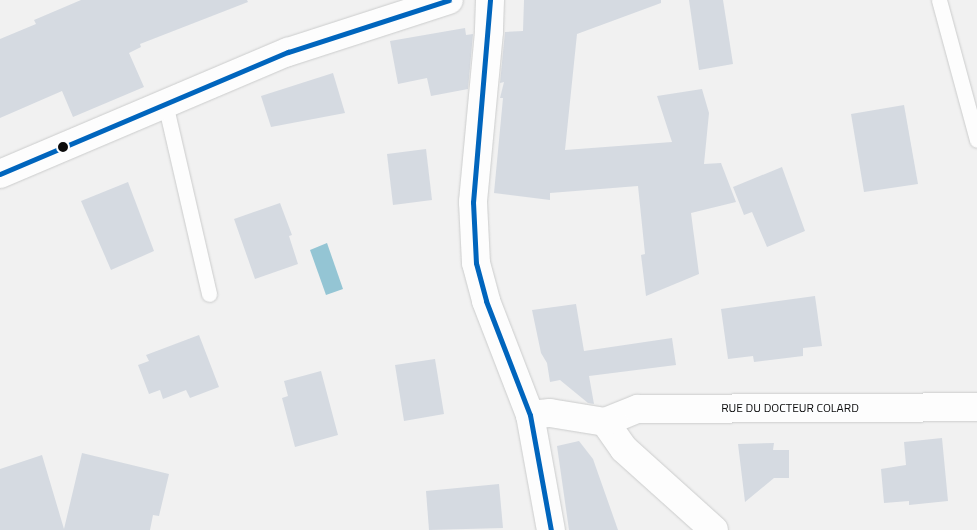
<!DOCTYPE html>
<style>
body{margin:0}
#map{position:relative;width:977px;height:530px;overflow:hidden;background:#f1f1f1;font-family:"Titillium Web",sans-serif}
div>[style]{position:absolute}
.water>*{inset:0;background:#94c5d4}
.building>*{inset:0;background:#d5dae1}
.roads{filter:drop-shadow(0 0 1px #cbcccc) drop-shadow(0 0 1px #cbcccc)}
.service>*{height:15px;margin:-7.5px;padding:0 7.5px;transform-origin:7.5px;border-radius:7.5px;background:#fdfdfd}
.minor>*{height:28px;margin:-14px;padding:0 14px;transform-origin:14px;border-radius:14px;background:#fdfdfd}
.bus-1>*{height:5px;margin:-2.5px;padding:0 2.5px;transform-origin:2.5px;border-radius:2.5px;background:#0065bd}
.dots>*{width:14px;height:14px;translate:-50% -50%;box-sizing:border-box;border:2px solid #fdfeff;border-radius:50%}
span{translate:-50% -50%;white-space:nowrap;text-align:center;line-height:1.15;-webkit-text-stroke:4px #fdfeff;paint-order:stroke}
.street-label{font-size:12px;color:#0c0c0c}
</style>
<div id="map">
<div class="water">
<div style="clip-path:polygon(327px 243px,343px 289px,326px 295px,310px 250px)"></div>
</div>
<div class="building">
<div style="clip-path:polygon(81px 0,247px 0,248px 2px,140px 44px,141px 47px,129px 53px,144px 87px,73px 117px,62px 91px,0 118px,0 39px,36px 24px,34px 20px)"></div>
<div style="clip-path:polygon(524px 0,661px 0,661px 3px,577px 34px,565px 150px,672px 142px,657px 96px,702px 89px,709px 113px,704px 164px,721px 163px,736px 202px,691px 213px,699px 274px,646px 296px,641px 255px,645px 254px,638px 186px,550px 193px,550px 200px,494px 193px,503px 98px,500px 98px,504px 82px,500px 83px,505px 32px,523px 31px)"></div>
<div style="clip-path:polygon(689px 0,723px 0,733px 64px,699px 70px)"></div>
<div style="clip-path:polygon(465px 28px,466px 35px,473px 34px,468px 89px,431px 96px,427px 78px,398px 84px,390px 41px)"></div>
<div style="clip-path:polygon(333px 73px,345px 113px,271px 127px,261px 96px)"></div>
<div style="clip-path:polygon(904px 105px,918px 184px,864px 192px,851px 114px)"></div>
<div style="clip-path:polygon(426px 149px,432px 200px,393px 205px,387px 154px)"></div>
<div style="clip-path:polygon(782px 167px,805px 231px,767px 247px,752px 212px,744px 215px,733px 187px)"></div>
<div style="clip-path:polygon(128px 182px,154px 251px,111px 270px,81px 201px)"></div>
<div style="clip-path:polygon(280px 203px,292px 235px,289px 236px,298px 264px,255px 279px,234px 219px)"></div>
<div style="clip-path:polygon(815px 296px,822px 346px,803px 348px,803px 356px,754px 362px,753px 356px,728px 359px,721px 309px)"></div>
<div style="clip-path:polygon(576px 304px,584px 351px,672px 338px,676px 365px,589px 376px,594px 404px,588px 403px,560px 380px,550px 382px,547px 363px,541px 353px,532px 310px)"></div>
<div style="clip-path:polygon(199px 335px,219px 387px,190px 398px,186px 390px,163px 399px,160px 390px,149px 394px,138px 365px,149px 361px,146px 355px)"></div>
<div style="clip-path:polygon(435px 359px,444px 414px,404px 421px,395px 365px)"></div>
<div style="clip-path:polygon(321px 371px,338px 435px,295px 447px,282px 398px,288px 396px,284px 381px)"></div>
<div style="clip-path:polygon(942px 438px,948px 501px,909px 505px,909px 501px,884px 503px,881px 469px,906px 465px,904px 442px)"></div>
<div style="clip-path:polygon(579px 441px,593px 459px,618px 530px,569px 530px,557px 446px)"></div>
<div style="clip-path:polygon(774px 443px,773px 450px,789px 450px,789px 478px,774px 478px,745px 502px,738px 444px)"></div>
<div style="clip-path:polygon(82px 453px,169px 474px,159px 516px,153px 515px,150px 530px,0 530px,0 469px,42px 455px,64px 529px)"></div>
<div style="clip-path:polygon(499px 484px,503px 528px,429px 530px,426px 491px)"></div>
</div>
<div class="roads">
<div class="service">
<div style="left:939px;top:0;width:145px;rotate:74.8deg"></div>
<div style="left:165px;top:103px;width:196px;rotate:77deg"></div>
</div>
<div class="minor">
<div style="left:490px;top:0;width:32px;rotate:92deg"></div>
<div style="left:489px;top:32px;width:171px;rotate:95.4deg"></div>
<div style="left:473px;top:202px;width:61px;rotate:87.2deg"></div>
<div style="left:476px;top:263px;width:39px;rotate:75deg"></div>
<div style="left:486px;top:301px;width:122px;rotate:68.9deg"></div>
<div style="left:530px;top:415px;width:117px;rotate:79.7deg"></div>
<div style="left:0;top:174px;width:313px;rotate:-23deg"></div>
<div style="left:288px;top:52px;width:169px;rotate:-17.9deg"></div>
<div style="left:530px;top:415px;width:20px;rotate:-6deg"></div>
<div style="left:550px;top:413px;width:56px;rotate:9.3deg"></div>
<div style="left:605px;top:422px;width:33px;rotate:55deg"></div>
<div style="left:624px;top:449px;width:121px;rotate:42deg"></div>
<div style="left:605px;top:422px;width:35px;rotate:-22deg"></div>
<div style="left:638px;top:409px;width:339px;rotate:-0.3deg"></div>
</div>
</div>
<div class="bus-1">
<div style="left:490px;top:0;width:203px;rotate:94.8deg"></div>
<div style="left:473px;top:202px;width:61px;rotate:87.2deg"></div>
<div style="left:476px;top:263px;width:39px;rotate:75deg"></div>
<div style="left:486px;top:301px;width:122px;rotate:68.9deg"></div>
<div style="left:530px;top:415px;width:117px;rotate:79.7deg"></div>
<div style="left:0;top:174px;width:313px;rotate:-23deg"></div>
<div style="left:288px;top:52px;width:169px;rotate:-17.9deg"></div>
</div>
<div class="dots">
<div style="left:63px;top:147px;background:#0c0c0c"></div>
</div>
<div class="street-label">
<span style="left:790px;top:408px">RUE DU DOCTEUR COLARD</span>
</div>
</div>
